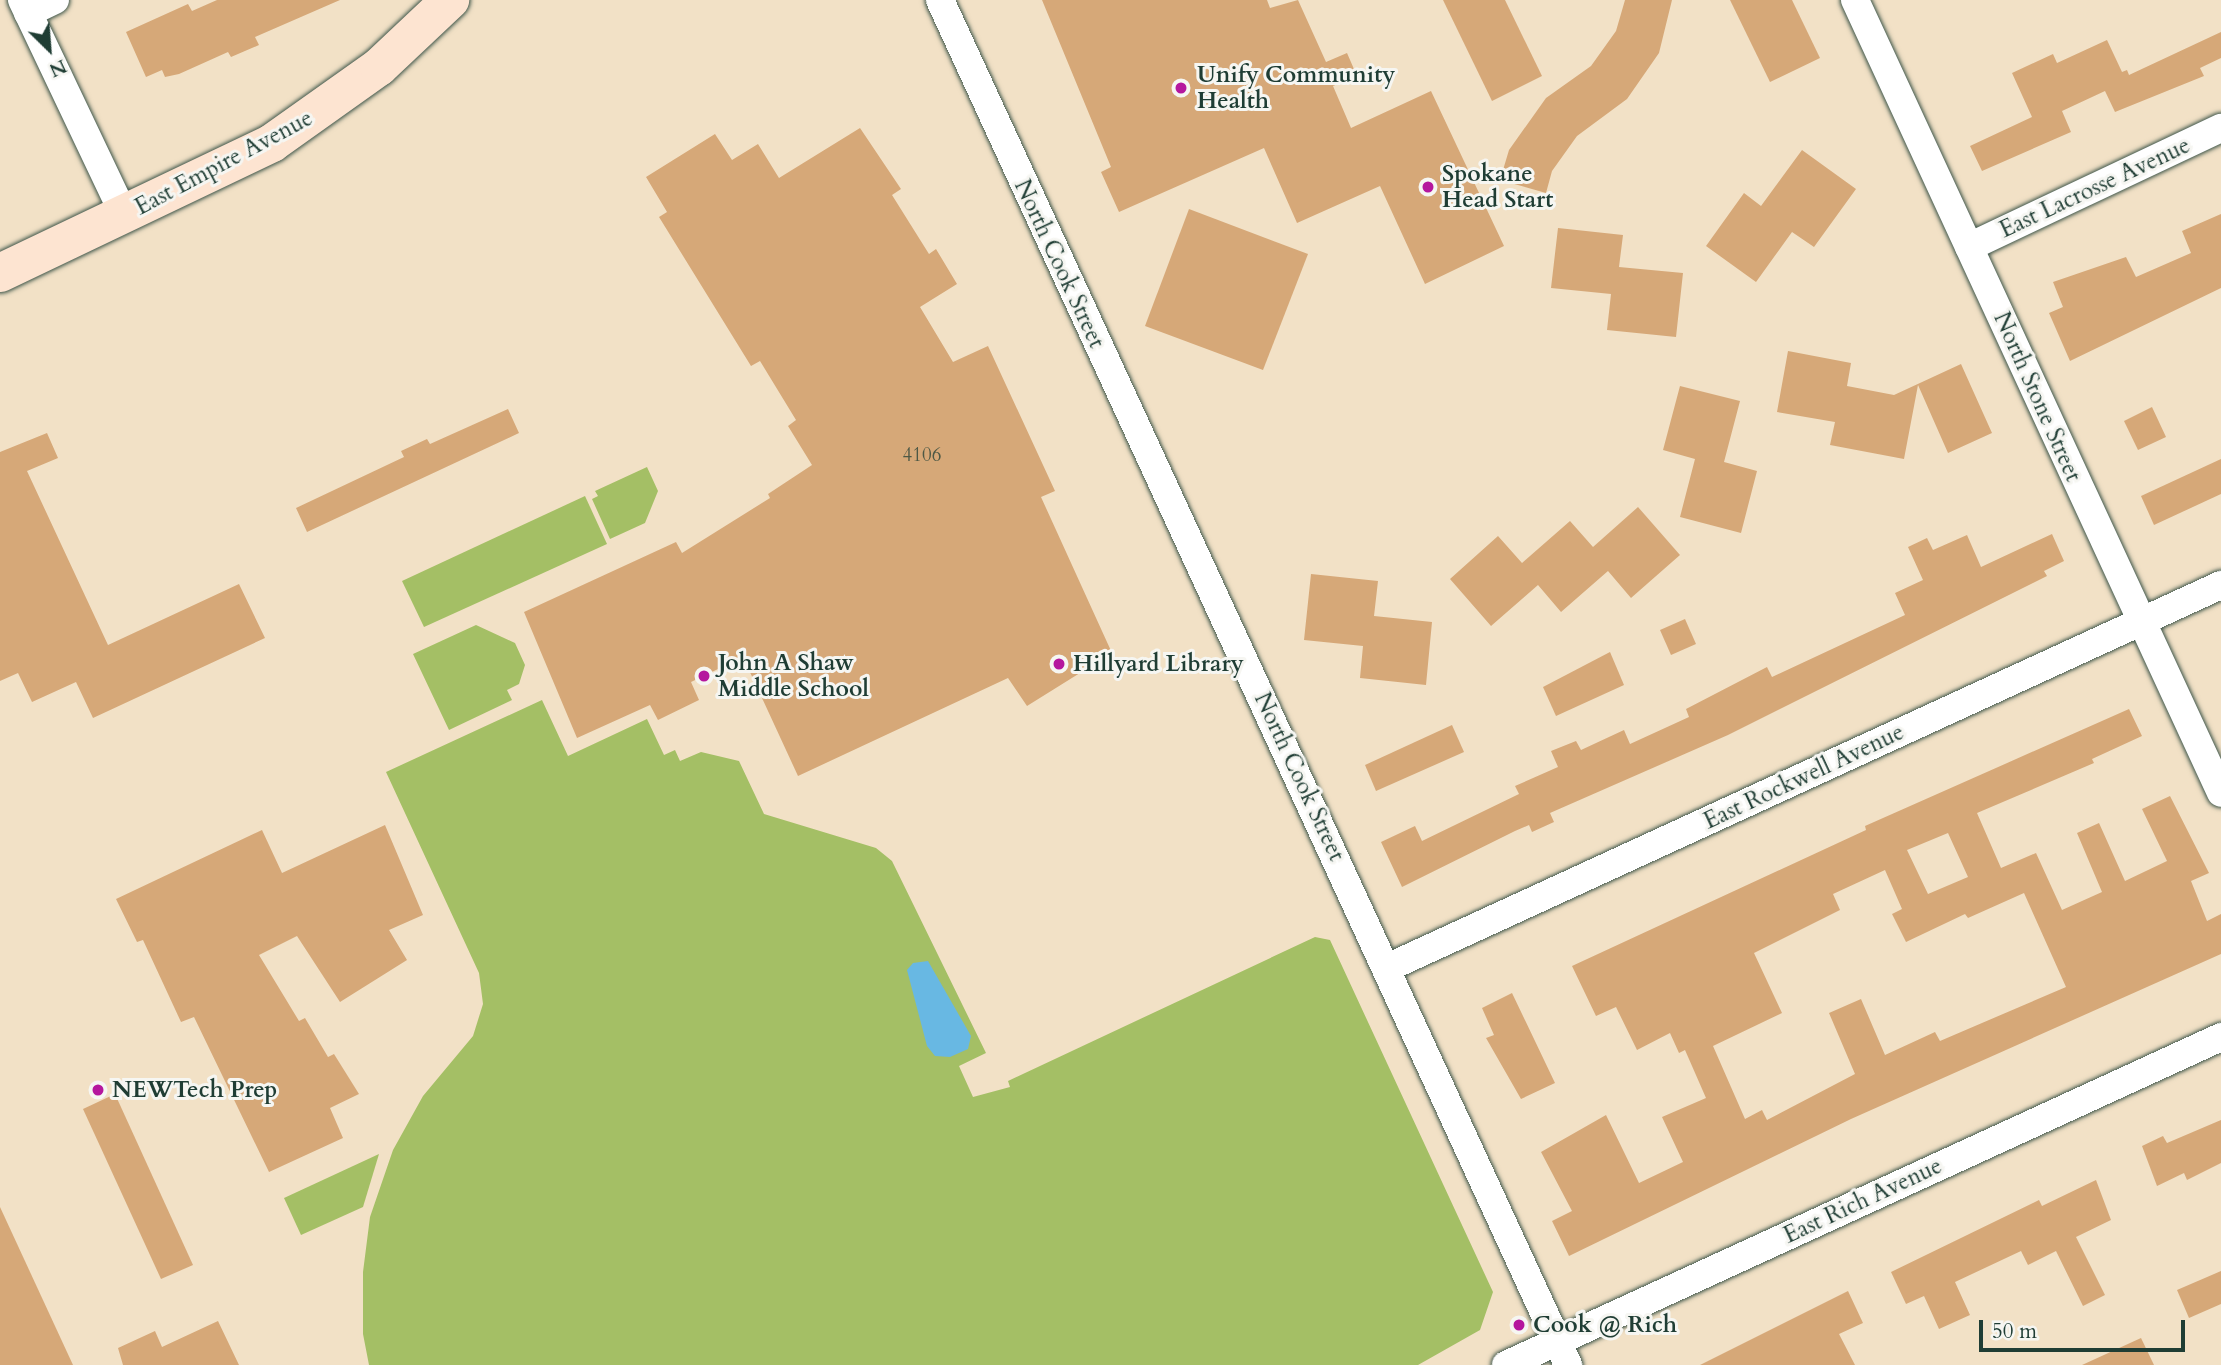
<!DOCTYPE html>
<style>
body{margin:0}
#map{position:relative;width:2221px;height:1365px;overflow:hidden;background:#f2e1c6;font-family:Cardo,serif}
div>[style]{position:absolute}
.green>*{inset:0;background:#a4bf65}
.water>*{inset:0;background:#68b8e3}
.building>*{inset:0;background:#d6a878}
.roads{filter:drop-shadow(0 0 2px #3f564a) drop-shadow(0 0 2px #3f564a)}
.street>*{height:28px;margin:-14px;padding:0 14px;transform-origin:14px;border-radius:14px;background:#fff}
.secondary>*{height:38px;margin:-19px;padding:0 19px;transform-origin:19px;border-radius:19px;background:#fde4d1}
.dots>*{width:19px;height:19px;translate:-50% -50%;box-sizing:border-box;border:4px solid #f6f6f2;border-radius:50%}
span{translate:-50% -50%;white-space:nowrap;text-align:center;line-height:1.15;-webkit-text-stroke:6px #f6f6f2;paint-order:stroke}
.number-label{font-size:19px;color:#4d5845}
.number-label span{-webkit-text-stroke-width:0}
.poi-label{font-size:23px;color:#1f3d34;font-weight:700}
.left{translate:0 -50%;text-align:left}
.street-label{font-size:23px;color:#1f3d34}
.north{position:absolute;left:14px;top:14px;width:70px;height:70px;-webkit-text-stroke:5px #f6f6f2;paint-order:stroke;rotate:155deg;font-size:19px;font-weight:700;line-height:28px;text-align:center;color:#1f3d34}
.north::after{content:'';display:block;margin:auto;width:24px;height:32px;background:#1f3d34;clip-path:polygon(50% 0,100% 100%,50% 72%,0 100%)}
.scale{position:absolute;left:1979px;top:1320px;width:206px;height:32px;box-sizing:border-box;border:4px solid #1f3d34;border-top:0;padding-left:9px;font-size:21px;line-height:24px;white-space:nowrap;color:#1f3d34;-webkit-text-stroke:5px #f6f6f2;paint-order:stroke}
</style>
<div id="map">
<div class="green">
<div style="clip-path:polygon(647px 467px,658px 491px,645px 523px,610px 539px,592px 499px,598px 496px,595px 491px)"></div>
<div style="clip-path:polygon(585px 496px,607px 544px,424px 627px,402px 581px)"></div>
<div style="clip-path:polygon(476px 625px,515px 643px,525px 665px,519px 684px,507px 690px,512px 700px,449px 730px,413px 654px)"></div>
<div style="clip-path:polygon(542px 700px,568px 756px,647px 719px,664px 755px,675px 750px,680px 761px,701px 752px,739px 761px,764px 814px,876px 848px,892px 861px,986px 1053px,959px 1066px,973px 1097px,1010px 1087px,1008px 1081px,1315px 937px,1330px 940px,1493px 1292px,1480px 1330px,1418px 1365px,369px 1365px,363px 1334px,363px 1272px,370px 1217px,393px 1150px,423px 1096px,473px 1036px,483px 1004px,479px 973px,386px 772px)"></div>
<div style="clip-path:polygon(379px 1154px,363px 1207px,301px 1235px,284px 1198px)"></div>
</div>
<div class="water">
<div style="clip-path:polygon(928px 961px,971px 1036px,968px 1049px,950px 1057px,935px 1056px,927px 1046px,907px 970px,913px 963px)"></div>
</div>
<div class="building">
<div style="clip-path:polygon(217px 0,340px 0,255px 37px,259px 45px,231px 57px,228px 52px,179px 74px,165px 77px,162px 70px,146px 77px,126px 32px,188px 4px,192px 11px)"></div>
<div style="clip-path:polygon(1042px 0,1267px 0,1270px 8px,1298px 0,1326px 62px,1347px 53px,1357px 76px,1333px 86px,1351px 128px,1431px 91px,1504px 246px,1425px 284px,1380px 186px,1297px 223px,1264px 148px,1119px 212px,1101px 172px,1111px 167px)"></div>
<div style="clip-path:polygon(1443px 0,1505px 0,1542px 76px,1492px 101px)"></div>
<div style="clip-path:polygon(1625px 0,1672px 0,1659px 53px,1627px 99px,1577px 136px,1552px 171px,1546px 193px,1500px 180px,1509px 150px,1546px 98px,1591px 66px,1616px 31px)"></div>
<div style="clip-path:polygon(1730px 0,1792px 0,1820px 58px,1770px 82px)"></div>
<div style="clip-path:polygon(2221px 32px,2221px 58px,2200px 68px,2204px 76px,2115px 112px,2105px 91px,2062px 111px,2071px 132px,1982px 171px,1970px 146px,2032px 117px,2012px 73px,2053px 54px,2057px 63px,2107px 40px,2122px 72px,2127px 70px,2129px 75px)"></div>
<div style="clip-path:polygon(860px 128px,901px 189px,892px 195px,929px 254px,936px 249px,957px 284px,920px 307px,953px 362px,988px 346px,1055px 491px,1041px 497px,1112px 653px,1027px 706px,1008px 678px,798px 776px,743px 657px,691px 682px,699px 700px,658px 720px,650px 705px,577px 738px,524px 612px,676px 542px,682px 553px,770px 498px,768px 494px,812px 465px,788px 426px,796px 420px,760px 361px,751px 366px,659px 217px,667px 212px,646px 177px,715px 134px,732px 160px,758px 144px,779px 178px)"></div>
<div style="clip-path:polygon(1802px 150px,1856px 189px,1814px 247px,1792px 232px,1756px 282px,1706px 246px,1744px 193px,1761px 206px)"></div>
<div style="clip-path:polygon(1189px 209px,1308px 254px,1263px 370px,1145px 326px)"></div>
<div style="clip-path:polygon(2221px 214px,2221px 288px,2070px 361px,2049px 313px,2063px 307px,2053px 282px,2126px 257px,2136px 277px,2191px 253px,2182px 231px)"></div>
<div style="clip-path:polygon(1558px 228px,1623px 235px,1619px 267px,1683px 273px,1676px 337px,1607px 330px,1611px 294px,1551px 288px)"></div>
<div style="clip-path:polygon(1788px 351px,1851px 363px,1847px 386px,1894px 395px,1961px 364px,1992px 433px,1948px 453px,1918px 385px,1904px 459px,1830px 445px,1835px 422px,1777px 412px)"></div>
<div style="clip-path:polygon(1680px 386px,1740px 401px,1724px 462px,1757px 471px,1741px 533px,1680px 517px,1695px 459px,1663px 450px)"></div>
<div style="clip-path:polygon(2152px 407px,2166px 437px,2138px 450px,2124px 421px)"></div>
<div style="clip-path:polygon(508px 409px,519px 433px,307px 532px,296px 508px,404px 457px,401px 451px,427px 439px,430px 444px)"></div>
<div style="clip-path:polygon(47px 433px,58px 458px,27px 471px,108px 645px,239px 584px,265px 638px,93px 718px,76px 682px,32px 702px,18px 673px,0 681px,0 452px)"></div>
<div style="clip-path:polygon(2221px 459px,2221px 494px,2154px 525px,2141px 496px)"></div>
<div style="clip-path:polygon(1638px 507px,1680px 555px,1631px 598px,1608px 571px,1561px 612px,1538px 585px,1491px 626px,1450px 579px,1498px 536px,1522px 563px,1570px 521px,1593px 547px)"></div>
<div style="clip-path:polygon(2052px 534px,2064px 561px,2044px 571px,2047px 576px,1728px 735px,1550px 813px,1554px 822px,1532px 832px,1529px 825px,1515px 831px,1402px 887px,1381px 842px,1415px 826px,1422px 841px,1519px 794px,1515px 786px,1558px 767px,1551px 751px,1576px 741px,1581px 750px,1624px 730px,1630px 744px,1689px 717px,1686px 709px,1767px 667px,1772px 677px,1905px 615px,1895px 593px,1923px 580px,1908px 547px,1927px 538px,1933px 550px,1967px 535px,1981px 567px)"></div>
<div style="clip-path:polygon(1311px 574px,1378px 581px,1374px 616px,1432px 622px,1426px 685px,1360px 678px,1363px 646px,1304px 640px)"></div>
<div style="clip-path:polygon(1685px 619px,1696px 644px,1671px 655px,1660px 630px)"></div>
<div style="clip-path:polygon(1610px 652px,1624px 685px,1556px 716px,1543px 687px)"></div>
<div style="clip-path:polygon(evenodd,2129px 709px,2142px 736px,2092px 759px,2094px 763px,1977px 813px,2001px 868px,2036px 853px,2062px 910px,2102px 892px,2077px 833px,2099px 823px,2125px 881px,2167px 861px,2142px 809px,2170px 796px,2209px 873px,2191px 881px,2207px 921px,2221px 914px,2221px 954px,1851px 1119px,1569px 1256px,1552px 1221px,1572px 1211px,1541px 1152px,1606px 1115px,1639px 1183px,1683px 1162px,1662px 1117px,1706px 1098px,1685px 1050px,1679px 1053px,1670px 1033px,1637px 1050px,1616px 1007px,1596px 1016px,1572px 966px,1866px 830px,1865px 826px,2129px 709px,1948px 833px,1968px 877px,1928px 894px,1907px 850px,1948px 833px,2129px 709px,1885px 870px,1902px 909px,1892px 914px,1906px 942px,1965px 914px,1968px 918px,2024px 893px,2066px 987px,1940px 1041px,1935px 1032px,1885px 1055px,1861px 999px,1829px 1013px,1855px 1074px,1767px 1120px,1762px 1110px,1745px 1119px,1713px 1046px,1782px 1013px,1754px 953px,1840px 910px,1833px 894px,1885px 870px)"></div>
<div style="clip-path:polygon(1452px 725px,1464px 752px,1376px 791px,1365px 765px)"></div>
<div style="clip-path:polygon(385px 825px,423px 915px,389px 930px,407px 960px,340px 1002px,297px 936px,259px 955px,299px 1021px,305px 1018px,328px 1057px,334px 1054px,359px 1094px,330px 1108px,343px 1138px,269px 1172px,194px 1017px,181px 1022px,143px 940px,137px 942px,116px 899px,262px 830px,282px 873px)"></div>
<div style="clip-path:polygon(1512px 993px,1555px 1083px,1521px 1099px,1486px 1038px,1494px 1035px,1482px 1008px)"></div>
<div style="clip-path:polygon(115px 1094px,193px 1265px,161px 1279px,83px 1109px)"></div>
<div style="clip-path:polygon(2221px 1120px,2221px 1163px,2187px 1180px,2184px 1173px,2157px 1186px,2142px 1146px,2163px 1136px,2167px 1143px)"></div>
<div style="clip-path:polygon(2096px 1180px,2111px 1220px,2076px 1237px,2105px 1295px,2083px 1306px,2056px 1251px,2028px 1265px,2021px 1251px,1955px 1282px,1970px 1315px,1939px 1329px,1924px 1296px,1906px 1304px,1891px 1272px,2039px 1200px,2042px 1206px)"></div>
<div style="clip-path:polygon(0 1207px,73px 1365px,0 1365px)"></div>
<div style="clip-path:polygon(2221px 1271px,2221px 1304px,2189px 1318px,2177px 1290px)"></div>
<div style="clip-path:polygon(1848px 1291px,1863px 1323px,1839px 1334px,1855px 1365px,1700px 1365px)"></div>
<div style="clip-path:polygon(218px 1321px,239px 1365px,123px 1365px,118px 1348px,155px 1331px,162px 1347px)"></div>
<div style="clip-path:polygon(2141px 1338px,2154px 1365px,2082px 1365px)"></div>
</div>
<div class="roads">
<div class="street">
<div style="left:22px;top:0;width:238px;rotate:64.6deg"></div>
<div style="left:940px;top:0;width:1503px;rotate:65.29deg"></div>
<div style="left:1855px;top:0;width:873px;rotate:65.22deg"></div>
<div style="left:28px;top:13px;width:30px;rotate:-26deg"></div>
<div style="left:1969px;top:247px;width:279px;rotate:-25.3deg"></div>
<div style="left:1387px;top:968px;width:918px;rotate:-24.67deg"></div>
<div style="left:1506px;top:1365px;width:787px;rotate:-24.64deg"></div>
</div>
<div class="secondary">
<div style="left:0;top:273px;width:301px;rotate:-25.5deg"></div>
<div style="left:272px;top:143px;width:131px;rotate:-35.4deg"></div>
<div style="left:379px;top:67px;width:98px;rotate:-43.3deg"></div>
</div>
</div>
<div class="dots">
<div style="left:1181px;top:88px;background:#b5179e"></div>
<div style="left:1428px;top:187px;background:#b5179e"></div>
<div style="left:1059px;top:664px;background:#b5179e"></div>
<div style="left:704px;top:676px;background:#b5179e"></div>
<div style="left:98px;top:1090px;background:#b5179e"></div>
<div style="left:1519px;top:1325px;background:#b5179e"></div>
</div>
<div class="number-label">
<span style="left:922px;top:456px">4106</span>
</div>
<div class="poi-label">
<span class="left" style="left:1197px;top:88px">Unify Community<br>Health</span>
<span class="left" style="left:1442px;top:187px">Spokane<br>Head Start</span>
<span class="left" style="left:718px;top:676px">John A Shaw<br>Middle School</span>
<span class="left" style="left:1073px;top:664px">Hillyard Library</span>
<span class="left" style="left:112px;top:1090px">NEWTech Prep</span>
<span class="left" style="left:1533px;top:1325px">Cook @ Rich</span>
</div>
<div class="street-label">
<span style="left:224px;top:163px;rotate:-28deg">East Empire Avenue</span>
<span style="left:2095px;top:188px;rotate:-25deg">East Lacrosse Avenue</span>
<span style="left:1059px;top:264px;rotate:65deg">North Cook Street</span>
<span style="left:2037px;top:397px;rotate:66deg">North Stone Street</span>
<span style="left:1299px;top:777px;rotate:65deg">North Cook Street</span>
<span style="left:1804px;top:777px;rotate:-25deg">East Rockwell Avenue</span>
<span style="left:1863px;top:1201px;rotate:-25deg">East Rich Avenue</span>
</div>
<div class="north">N</div>
<div class="scale">50 m</div>
</div>
